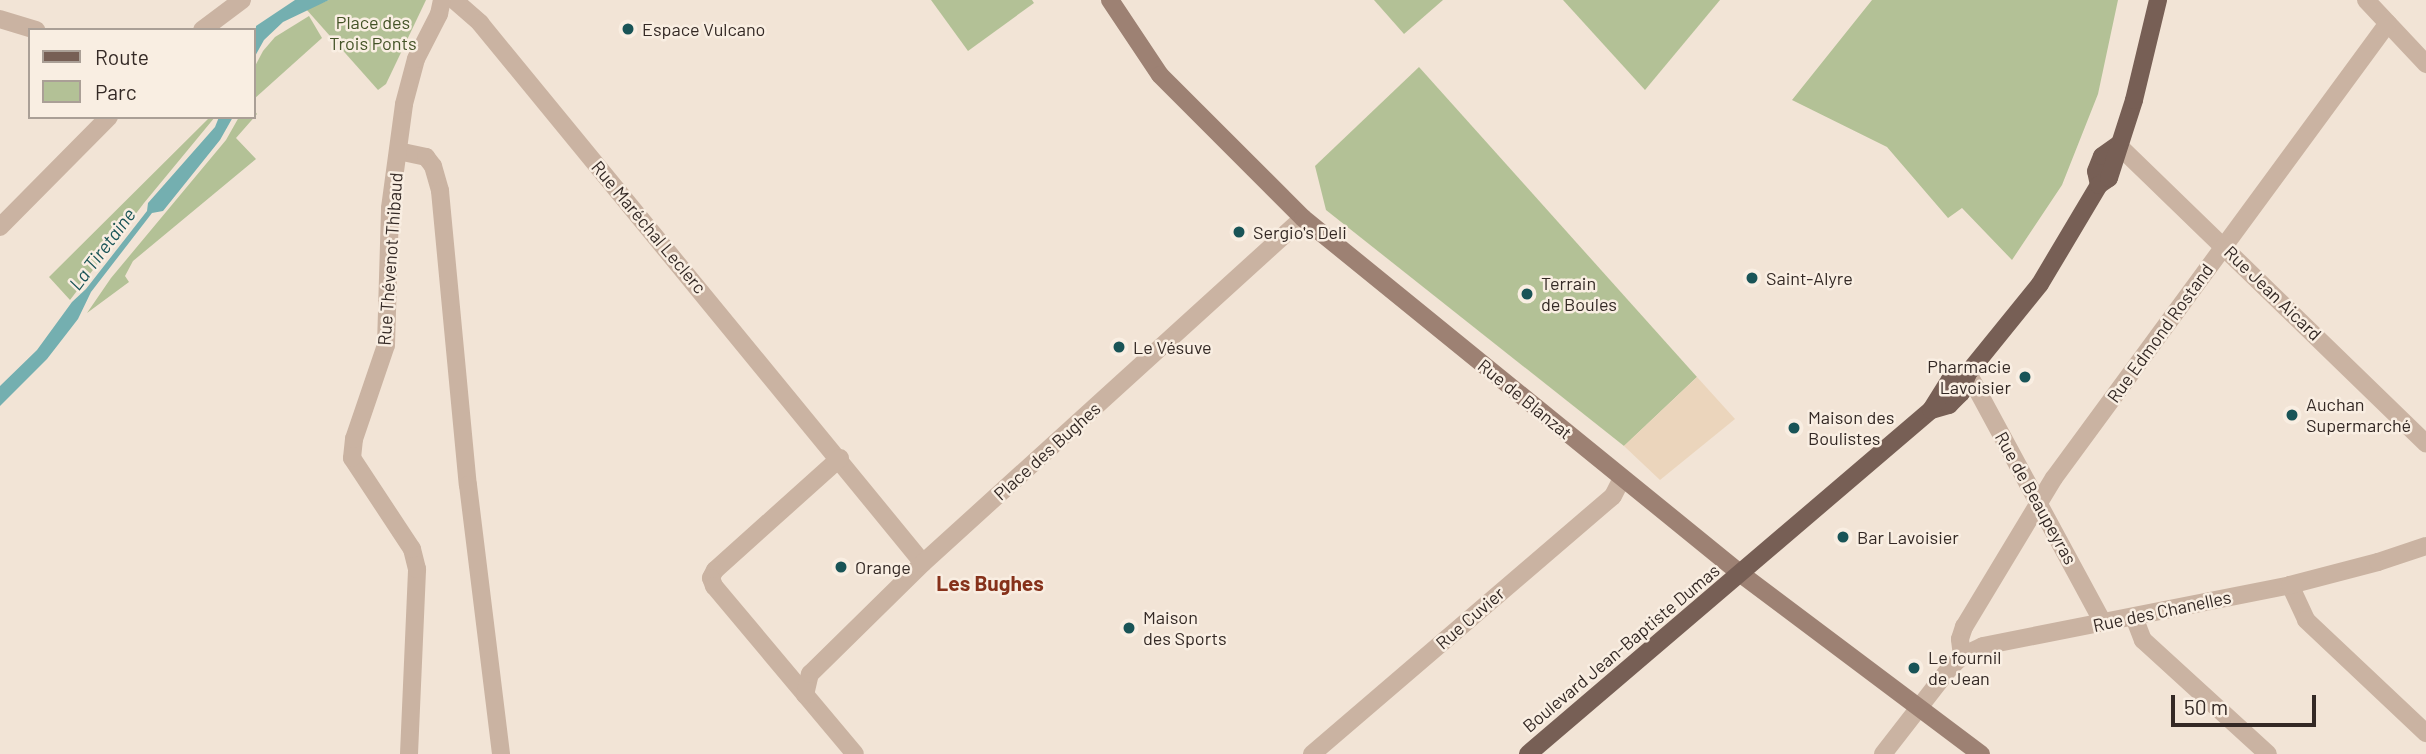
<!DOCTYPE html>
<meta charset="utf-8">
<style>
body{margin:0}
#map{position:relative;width:2426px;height:754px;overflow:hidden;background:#f2e4d6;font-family:Barlow,sans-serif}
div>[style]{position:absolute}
.green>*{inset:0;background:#b3c196}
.plaza>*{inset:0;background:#ebd5bc}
.water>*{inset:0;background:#74afb0}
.street>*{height:18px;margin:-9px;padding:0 9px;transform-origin:9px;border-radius:9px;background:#cab3a2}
.secondary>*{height:18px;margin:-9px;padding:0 9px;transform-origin:9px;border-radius:9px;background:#9d8173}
.primary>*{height:18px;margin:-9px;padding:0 9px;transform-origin:9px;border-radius:9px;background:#775f55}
.dots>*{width:19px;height:19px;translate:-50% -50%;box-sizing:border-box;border:4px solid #f9eee2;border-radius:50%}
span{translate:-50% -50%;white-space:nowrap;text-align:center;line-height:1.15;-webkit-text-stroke:5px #f9eee2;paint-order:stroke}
.park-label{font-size:18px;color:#445327}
.poi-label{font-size:18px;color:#342925}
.left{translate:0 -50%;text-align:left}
.right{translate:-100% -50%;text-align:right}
.street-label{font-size:18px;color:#342925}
.water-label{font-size:19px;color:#195457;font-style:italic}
.quarter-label{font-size:21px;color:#86311a;font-weight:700}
.legend{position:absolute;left:28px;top:28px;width:228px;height:91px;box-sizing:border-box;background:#f9eee2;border:2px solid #aa9f96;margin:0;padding:9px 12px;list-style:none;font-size:21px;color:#342925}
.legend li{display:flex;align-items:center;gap:14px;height:35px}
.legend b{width:35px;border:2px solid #aa9f96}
.scale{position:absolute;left:2171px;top:695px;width:145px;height:32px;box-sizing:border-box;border:4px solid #342925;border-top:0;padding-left:9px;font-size:21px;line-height:24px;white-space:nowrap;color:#342925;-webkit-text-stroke:5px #f9eee2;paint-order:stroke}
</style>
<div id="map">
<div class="green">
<div style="clip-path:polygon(329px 0,426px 0,386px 84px,378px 90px,306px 9px)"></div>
<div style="clip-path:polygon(931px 0,1032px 0,1034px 3px,968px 51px)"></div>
<div style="clip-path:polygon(1374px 0,1443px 0,1404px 34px)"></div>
<div style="clip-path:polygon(1563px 0,1720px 0,1645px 90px)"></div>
<div style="clip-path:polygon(1872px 0,2118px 0,2098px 94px,2062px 185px,2012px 260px,1962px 208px,1948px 218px,1887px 147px,1792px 100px)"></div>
<div style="clip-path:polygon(309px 16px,322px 38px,254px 99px,254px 68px,263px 51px,275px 37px)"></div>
<div style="clip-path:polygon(1419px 67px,1697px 377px,1624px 446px,1326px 210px,1315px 166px)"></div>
<div style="clip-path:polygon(254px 110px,257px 114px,236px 138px,256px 159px,133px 261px,125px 276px,129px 282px,87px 313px,111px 278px,226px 140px,239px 117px,254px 117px)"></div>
<div style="clip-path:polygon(210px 117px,215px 117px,144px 203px,70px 300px,49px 277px)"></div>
</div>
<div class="plaza">
<div style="clip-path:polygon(1697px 377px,1735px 419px,1660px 480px,1624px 446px)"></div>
</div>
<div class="water">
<div style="clip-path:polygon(295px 0,329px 0,283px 22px,264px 40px,254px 58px,256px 26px)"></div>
<div style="clip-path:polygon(219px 117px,233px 117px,220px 140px,163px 211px,152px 213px,91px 292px,78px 319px,47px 359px,0 406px,0 386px,37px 350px,72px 302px,86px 289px,147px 211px,148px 203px,215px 127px)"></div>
</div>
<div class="street">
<div style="left:454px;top:0;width:35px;rotate:41deg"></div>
<div style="left:480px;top:23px;width:698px;rotate:50.64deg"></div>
<div style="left:2366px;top:0;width:88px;rotate:46.8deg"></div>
<div style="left:0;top:19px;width:38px;rotate:17deg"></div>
<div style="left:202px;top:30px;width:50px;rotate:-36.9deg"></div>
<div style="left:2118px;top:145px;width:429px;rotate:44.1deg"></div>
<div style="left:398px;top:151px;width:29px;rotate:12deg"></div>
<div style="left:426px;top:157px;width:11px;rotate:52deg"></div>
<div style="left:433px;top:166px;width:26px;rotate:74deg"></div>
<div style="left:440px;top:191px;width:295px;rotate:84.6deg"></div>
<div style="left:468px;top:485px;width:271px;rotate:83deg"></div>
<div style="left:0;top:227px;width:155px;rotate:-45.3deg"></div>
<div style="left:1968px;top:373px;width:284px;rotate:61.6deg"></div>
<div style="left:840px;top:458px;width:168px;rotate:138.1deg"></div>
<div style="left:715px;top:570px;width:9px;rotate:117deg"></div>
<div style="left:711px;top:578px;width:9px;rotate:69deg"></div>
<div style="left:714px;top:586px;width:219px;rotate:50deg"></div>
<div style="left:2290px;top:585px;width:38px;rotate:65deg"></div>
<div style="left:2306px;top:620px;width:165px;rotate:43.3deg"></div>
<div style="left:2134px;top:617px;width:25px;rotate:69deg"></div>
<div style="left:2143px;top:640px;width:169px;rotate:42.4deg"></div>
<div style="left:1962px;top:656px;width:17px;rotate:-97deg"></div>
<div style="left:1960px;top:639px;width:13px;rotate:-72deg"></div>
<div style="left:1964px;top:627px;width:174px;rotate:-58.9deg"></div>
<div style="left:2054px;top:478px;width:564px;rotate:-53.72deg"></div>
<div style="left:805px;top:695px;width:22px;rotate:-77deg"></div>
<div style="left:810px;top:674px;width:158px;rotate:-44.5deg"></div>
<div style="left:923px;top:563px;width:513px;rotate:-42.24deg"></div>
<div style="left:409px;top:754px;width:185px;rotate:-87.5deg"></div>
<div style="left:417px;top:569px;width:21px;rotate:-104deg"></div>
<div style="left:412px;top:549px;width:109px;rotate:-123.4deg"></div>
<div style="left:352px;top:458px;width:19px;rotate:-84deg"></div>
<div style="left:354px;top:439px;width:99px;rotate:-71.2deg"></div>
<div style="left:386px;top:345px;width:137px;rotate:-88.3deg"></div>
<div style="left:390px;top:208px;width:105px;rotate:-82.3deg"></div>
<div style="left:404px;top:104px;width:47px;rotate:-75.1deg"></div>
<div style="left:416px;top:59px;width:51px;rotate:-62.9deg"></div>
<div style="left:439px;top:14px;width:14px;rotate:-78deg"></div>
<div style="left:1312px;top:754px;width:396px;rotate:-40.6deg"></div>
<div style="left:1613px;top:496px;width:20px;rotate:-63deg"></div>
<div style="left:1883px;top:754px;width:108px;rotate:-52.2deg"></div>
<div style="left:1949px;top:669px;width:18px;rotate:-45deg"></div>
<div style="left:1962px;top:656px;width:23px;rotate:-25deg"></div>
<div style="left:1983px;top:646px;width:313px;rotate:-11.2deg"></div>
<div style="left:2290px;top:585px;width:91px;rotate:-14.6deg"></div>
<div style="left:2378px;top:562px;width:51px;rotate:-18.4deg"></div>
</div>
<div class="secondary">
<div style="left:1110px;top:0;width:90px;rotate:56.3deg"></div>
<div style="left:1160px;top:75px;width:202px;rotate:45deg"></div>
<div style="left:1303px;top:218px;width:564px;rotate:39.1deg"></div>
<div style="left:1741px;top:574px;width:300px;rotate:36.9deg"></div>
</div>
<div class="primary">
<div style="left:2099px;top:185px;width:14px;rotate:-102deg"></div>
<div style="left:2096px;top:171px;width:16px;rotate:-68deg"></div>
<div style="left:2102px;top:156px;width:19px;rotate:-35deg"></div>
<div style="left:1931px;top:410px;width:19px;rotate:-16deg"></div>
<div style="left:1949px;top:405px;width:17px;rotate:-45deg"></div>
<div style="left:1961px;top:393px;width:21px;rotate:-71deg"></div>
<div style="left:1968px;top:373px;width:114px;rotate:-51deg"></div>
<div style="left:2040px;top:284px;width:115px;rotate:-59.2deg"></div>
<div style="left:2099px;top:185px;width:12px;rotate:-35deg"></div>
<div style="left:2109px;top:178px;width:82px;rotate:-72.2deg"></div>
<div style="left:2134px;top:100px;width:103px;rotate:-76.5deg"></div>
<div style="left:1528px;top:754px;width:530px;rotate:-40.48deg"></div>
<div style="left:1931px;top:410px;width:36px;rotate:-58deg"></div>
<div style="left:1950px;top:379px;width:19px;rotate:-18deg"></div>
</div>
<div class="dots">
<div style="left:628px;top:29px;background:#195457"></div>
<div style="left:1239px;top:232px;background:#195457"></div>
<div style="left:1752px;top:278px;background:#195457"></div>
<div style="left:1527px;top:294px;background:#195457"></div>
<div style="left:1119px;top:347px;background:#195457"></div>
<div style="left:2025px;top:377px;background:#195457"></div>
<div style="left:2292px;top:415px;background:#195457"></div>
<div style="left:1794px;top:428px;background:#195457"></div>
<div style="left:1843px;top:537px;background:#195457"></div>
<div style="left:841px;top:567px;background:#195457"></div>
<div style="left:1129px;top:628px;background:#195457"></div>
<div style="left:1914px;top:668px;background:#195457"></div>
</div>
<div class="park-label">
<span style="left:373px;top:33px">Place des<br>Trois Ponts</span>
</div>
<div class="poi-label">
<span class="left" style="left:642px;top:29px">Espace Vulcano</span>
<span class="left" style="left:1253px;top:232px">Sergio's Deli</span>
<span class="left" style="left:1766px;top:278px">Saint-Alyre</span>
<span class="left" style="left:1541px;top:294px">Terrain<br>de Boules</span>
<span class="left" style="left:1133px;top:347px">Le Vésuve</span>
<span class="right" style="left:2011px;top:377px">Pharmacie<br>Lavoisier</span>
<span class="left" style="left:2306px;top:415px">Auchan<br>Supermarché</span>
<span class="left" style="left:1808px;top:428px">Maison des<br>Boulistes</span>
<span class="left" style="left:1857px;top:537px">Bar Lavoisier</span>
<span class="left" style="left:855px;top:567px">Orange</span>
<span class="left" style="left:1143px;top:628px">Maison<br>des Sports</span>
<span class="left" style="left:1928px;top:668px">Le fournil<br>de Jean</span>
</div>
<div class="street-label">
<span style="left:649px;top:227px;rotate:50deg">Rue Maréchal Leclerc</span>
<span style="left:390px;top:259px;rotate:-86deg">Rue Thévenot Thibaud</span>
<span style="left:2273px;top:293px;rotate:44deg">Rue Jean Aicard</span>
<span style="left:2160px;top:333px;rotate:-54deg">Rue Edmond Rostand</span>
<span style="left:1525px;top:399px;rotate:39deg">Rue de Blanzat</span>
<span style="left:1047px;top:451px;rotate:-42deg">Place des Bughes</span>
<span style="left:2036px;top:498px;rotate:61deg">Rue de Beaupeyras</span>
<span style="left:2162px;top:611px;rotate:-12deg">Rue des Chanelles</span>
<span style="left:1470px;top:618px;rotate:-41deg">Rue Cuvier</span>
<span style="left:1621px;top:648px;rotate:-40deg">Boulevard Jean-Baptiste Dumas</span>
</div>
<div class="water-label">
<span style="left:102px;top:249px;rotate:-53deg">La Tiretaine</span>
</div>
<div class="quarter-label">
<span style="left:990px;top:583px">Les Bughes</span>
</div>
<ul class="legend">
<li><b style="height:9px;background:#775f55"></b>Route</li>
<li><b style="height:19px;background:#b3c196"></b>Parc</li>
</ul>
<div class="scale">50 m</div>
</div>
